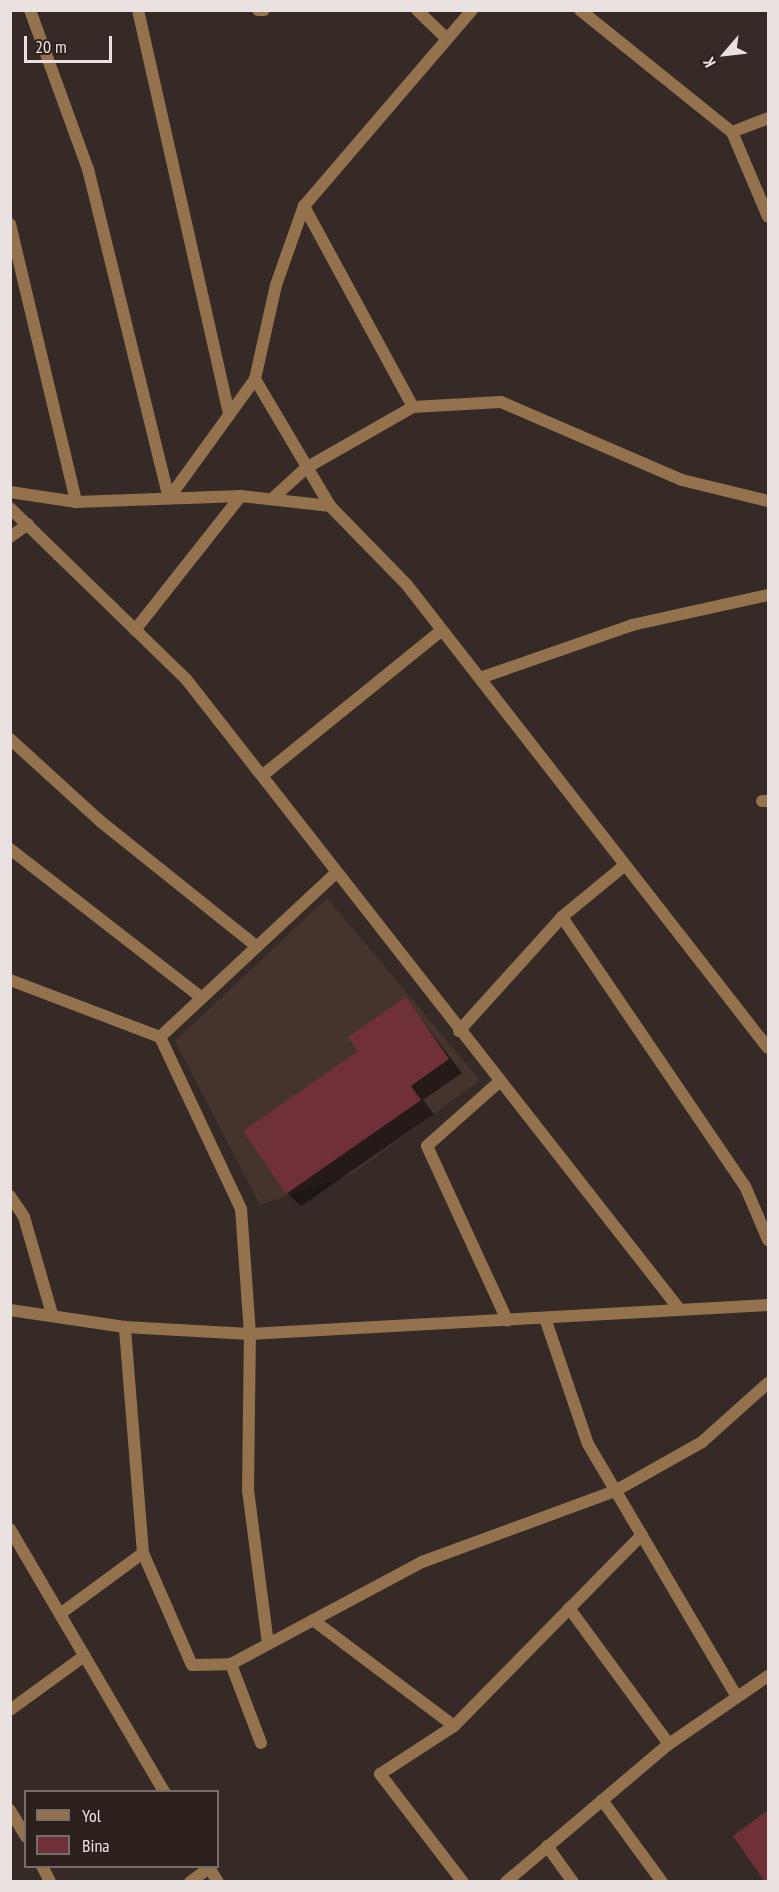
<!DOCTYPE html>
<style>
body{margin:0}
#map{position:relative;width:779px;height:1892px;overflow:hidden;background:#352a26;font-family:"PT Sans Narrow",sans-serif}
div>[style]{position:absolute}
.built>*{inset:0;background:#45342e}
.shadow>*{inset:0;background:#0007}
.building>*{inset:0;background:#6f3037}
.minor>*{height:12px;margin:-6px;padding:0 6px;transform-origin:6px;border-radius:6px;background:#94724d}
.tertiary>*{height:12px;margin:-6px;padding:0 6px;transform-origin:6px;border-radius:6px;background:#94724d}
span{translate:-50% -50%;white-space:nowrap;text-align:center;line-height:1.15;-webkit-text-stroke:5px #2b201c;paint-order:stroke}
.frame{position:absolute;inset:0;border:12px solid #eae2e0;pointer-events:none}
.legend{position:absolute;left:24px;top:1790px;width:195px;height:78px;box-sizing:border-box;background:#2b201c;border:2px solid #776e6a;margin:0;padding:8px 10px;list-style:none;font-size:18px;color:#eae2e0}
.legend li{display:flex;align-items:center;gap:12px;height:30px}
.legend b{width:30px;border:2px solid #776e6a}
.north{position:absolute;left:695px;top:24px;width:60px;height:60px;-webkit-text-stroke:4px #2b201c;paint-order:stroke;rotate:242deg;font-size:16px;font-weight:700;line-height:24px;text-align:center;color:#eae2e0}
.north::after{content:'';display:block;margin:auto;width:21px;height:27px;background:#eae2e0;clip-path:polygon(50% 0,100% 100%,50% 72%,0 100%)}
.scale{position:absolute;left:24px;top:36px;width:88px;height:27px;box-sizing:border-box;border:3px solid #eae2e0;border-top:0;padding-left:8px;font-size:18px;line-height:21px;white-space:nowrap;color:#eae2e0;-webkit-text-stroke:4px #2b201c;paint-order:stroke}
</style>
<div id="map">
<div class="built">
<div style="clip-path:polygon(327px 898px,480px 1080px,354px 1173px,260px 1205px,175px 1041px)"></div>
</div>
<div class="shadow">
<div style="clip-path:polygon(406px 999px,462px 1073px,423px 1100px,434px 1114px,301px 1206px,287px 1193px,361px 1052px)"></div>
<div style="clip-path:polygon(768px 1812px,768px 1882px,766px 1882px,735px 1836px)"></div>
</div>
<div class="building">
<div style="clip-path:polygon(406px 997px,449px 1059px,411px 1086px,421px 1100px,286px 1194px,243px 1131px,358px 1051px,348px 1037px)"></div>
<div style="clip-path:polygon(768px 1810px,768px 1882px,765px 1882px,733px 1836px)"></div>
</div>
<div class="minor">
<div style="left:30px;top:10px;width:169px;rotate:70deg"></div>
<div style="left:88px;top:169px;width:339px;rotate:76.2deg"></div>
<div style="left:138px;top:10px;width:415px;rotate:77.3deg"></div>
<div style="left:258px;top:10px;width:6px"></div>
<div style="left:417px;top:10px;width:39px;rotate:44deg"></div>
<div style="left:580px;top:10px;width:195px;rotate:38.8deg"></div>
<div style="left:732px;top:132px;width:92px;rotate:67deg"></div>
<div style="left:732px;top:132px;width:39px;rotate:-21deg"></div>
<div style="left:10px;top:224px;width:286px;rotate:76.6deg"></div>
<div style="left:255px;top:379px;width:147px;rotate:59.4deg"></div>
<div style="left:413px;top:407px;width:229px;rotate:-118.5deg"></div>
<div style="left:304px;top:206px;width:258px;rotate:-49.4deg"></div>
<div style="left:169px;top:498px;width:147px;rotate:-54.1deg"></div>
<div style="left:255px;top:379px;width:96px;rotate:-77.4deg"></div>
<div style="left:276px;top:285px;width:84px;rotate:-70.5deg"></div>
<div style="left:272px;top:499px;width:46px;rotate:-42.4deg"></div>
<div style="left:306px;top:468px;width:123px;rotate:-29.7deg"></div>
<div style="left:413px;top:407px;width:88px;rotate:-3.3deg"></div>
<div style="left:501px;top:402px;width:197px;rotate:23.3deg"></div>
<div style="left:682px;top:480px;width:89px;rotate:13.7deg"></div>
<div style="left:10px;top:508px;width:245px;rotate:44.2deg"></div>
<div style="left:186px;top:679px;width:801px;rotate:51.94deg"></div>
<div style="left:10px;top:537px;width:22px;rotate:-36deg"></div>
<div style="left:135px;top:630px;width:171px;rotate:-51.7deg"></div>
<div style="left:480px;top:678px;width:161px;rotate:-19.2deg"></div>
<div style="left:632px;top:625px;width:139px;rotate:-12.4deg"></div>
<div style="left:10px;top:739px;width:122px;rotate:42.3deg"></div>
<div style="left:100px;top:821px;width:201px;rotate:38.7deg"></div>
<div style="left:263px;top:775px;width:230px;rotate:-39deg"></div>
<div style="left:762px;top:801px;width:6px"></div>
<div style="left:10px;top:849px;width:243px;rotate:37.8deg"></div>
<div style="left:625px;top:865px;width:82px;rotate:140.5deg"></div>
<div style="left:562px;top:917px;width:325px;rotate:55.8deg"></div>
<div style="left:745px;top:1186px;width:59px;rotate:66.9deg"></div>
<div style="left:10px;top:980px;width:160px;rotate:20.8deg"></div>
<div style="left:459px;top:1031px;width:154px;rotate:-47.9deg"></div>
<div style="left:499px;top:1082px;width:96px;rotate:138.4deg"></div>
<div style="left:427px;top:1146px;width:192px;rotate:65.3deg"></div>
<div style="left:10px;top:1196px;width:25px;rotate:56deg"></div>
<div style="left:24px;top:1217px;width:101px;rotate:73.9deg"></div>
<div style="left:10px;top:1310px;width:116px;rotate:8.4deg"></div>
<div style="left:125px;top:1327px;width:125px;rotate:3.2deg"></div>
<div style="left:250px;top:1334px;width:519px;rotate:-3.2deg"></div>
<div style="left:545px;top:1318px;width:133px;rotate:71.2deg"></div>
<div style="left:588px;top:1444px;width:291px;rotate:59.5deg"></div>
<div style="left:10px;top:1529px;width:305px;rotate:59.6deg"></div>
<div style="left:143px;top:1553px;width:122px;rotate:66.4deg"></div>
<div style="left:192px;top:1665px;width:39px;rotate:-1deg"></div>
<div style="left:569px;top:1608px;width:169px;rotate:53.7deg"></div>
<div style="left:60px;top:1614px;width:103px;rotate:-36.3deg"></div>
<div style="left:143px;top:1553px;width:227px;rotate:-94.6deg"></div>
<div style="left:313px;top:1620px;width:176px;rotate:36.9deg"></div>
<div style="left:454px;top:1726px;width:88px;rotate:147deg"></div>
<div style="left:380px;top:1774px;width:136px;rotate:52.5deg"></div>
<div style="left:268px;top:1644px;width:154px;rotate:-97.4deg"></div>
<div style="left:248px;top:1491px;width:157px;rotate:-89.3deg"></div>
<div style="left:250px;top:1334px;width:125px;rotate:-94.1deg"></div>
<div style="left:241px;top:1209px;width:190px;rotate:-115.2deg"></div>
<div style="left:160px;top:1037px;width:241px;rotate:-43deg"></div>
<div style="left:10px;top:1710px;width:92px;rotate:-36.1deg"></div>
<div style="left:454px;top:1726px;width:268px;rotate:-45.5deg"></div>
<div style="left:261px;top:1743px;width:85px;rotate:-110.8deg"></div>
<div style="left:231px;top:1664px;width:217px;rotate:-28.1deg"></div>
<div style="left:422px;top:1562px;width:206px;rotate:-20.2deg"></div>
<div style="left:615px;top:1491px;width:100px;rotate:-29.4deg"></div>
<div style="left:702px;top:1442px;width:89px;rotate:-41.8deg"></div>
<div style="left:602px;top:1800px;width:102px;rotate:53.8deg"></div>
<div style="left:10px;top:1810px;width:31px;rotate:59deg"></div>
<div style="left:547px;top:1846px;width:44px;rotate:54.2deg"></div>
<div style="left:42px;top:1866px;width:18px;rotate:63deg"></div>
<div style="left:208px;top:1866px;width:19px;rotate:58deg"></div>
<div style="left:190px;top:1882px;width:24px;rotate:-36deg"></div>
<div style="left:506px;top:1882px;width:214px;rotate:-40.3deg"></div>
<div style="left:669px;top:1744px;width:120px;rotate:-34.5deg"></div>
</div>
<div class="tertiary">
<div style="left:10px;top:492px;width:67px;rotate:8.6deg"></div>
<div style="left:76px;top:502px;width:165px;rotate:-2.1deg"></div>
<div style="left:241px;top:496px;width:90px;rotate:6.4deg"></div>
<div style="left:330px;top:506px;width:110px;rotate:45.7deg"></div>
<div style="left:407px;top:585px;width:587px;rotate:52.06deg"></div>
</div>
<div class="frame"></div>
<ul class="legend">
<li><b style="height:8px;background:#94724d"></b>Yol</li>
<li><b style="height:16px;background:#6f3037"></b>Bina</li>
</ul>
<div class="north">K</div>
<div class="scale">20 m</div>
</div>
